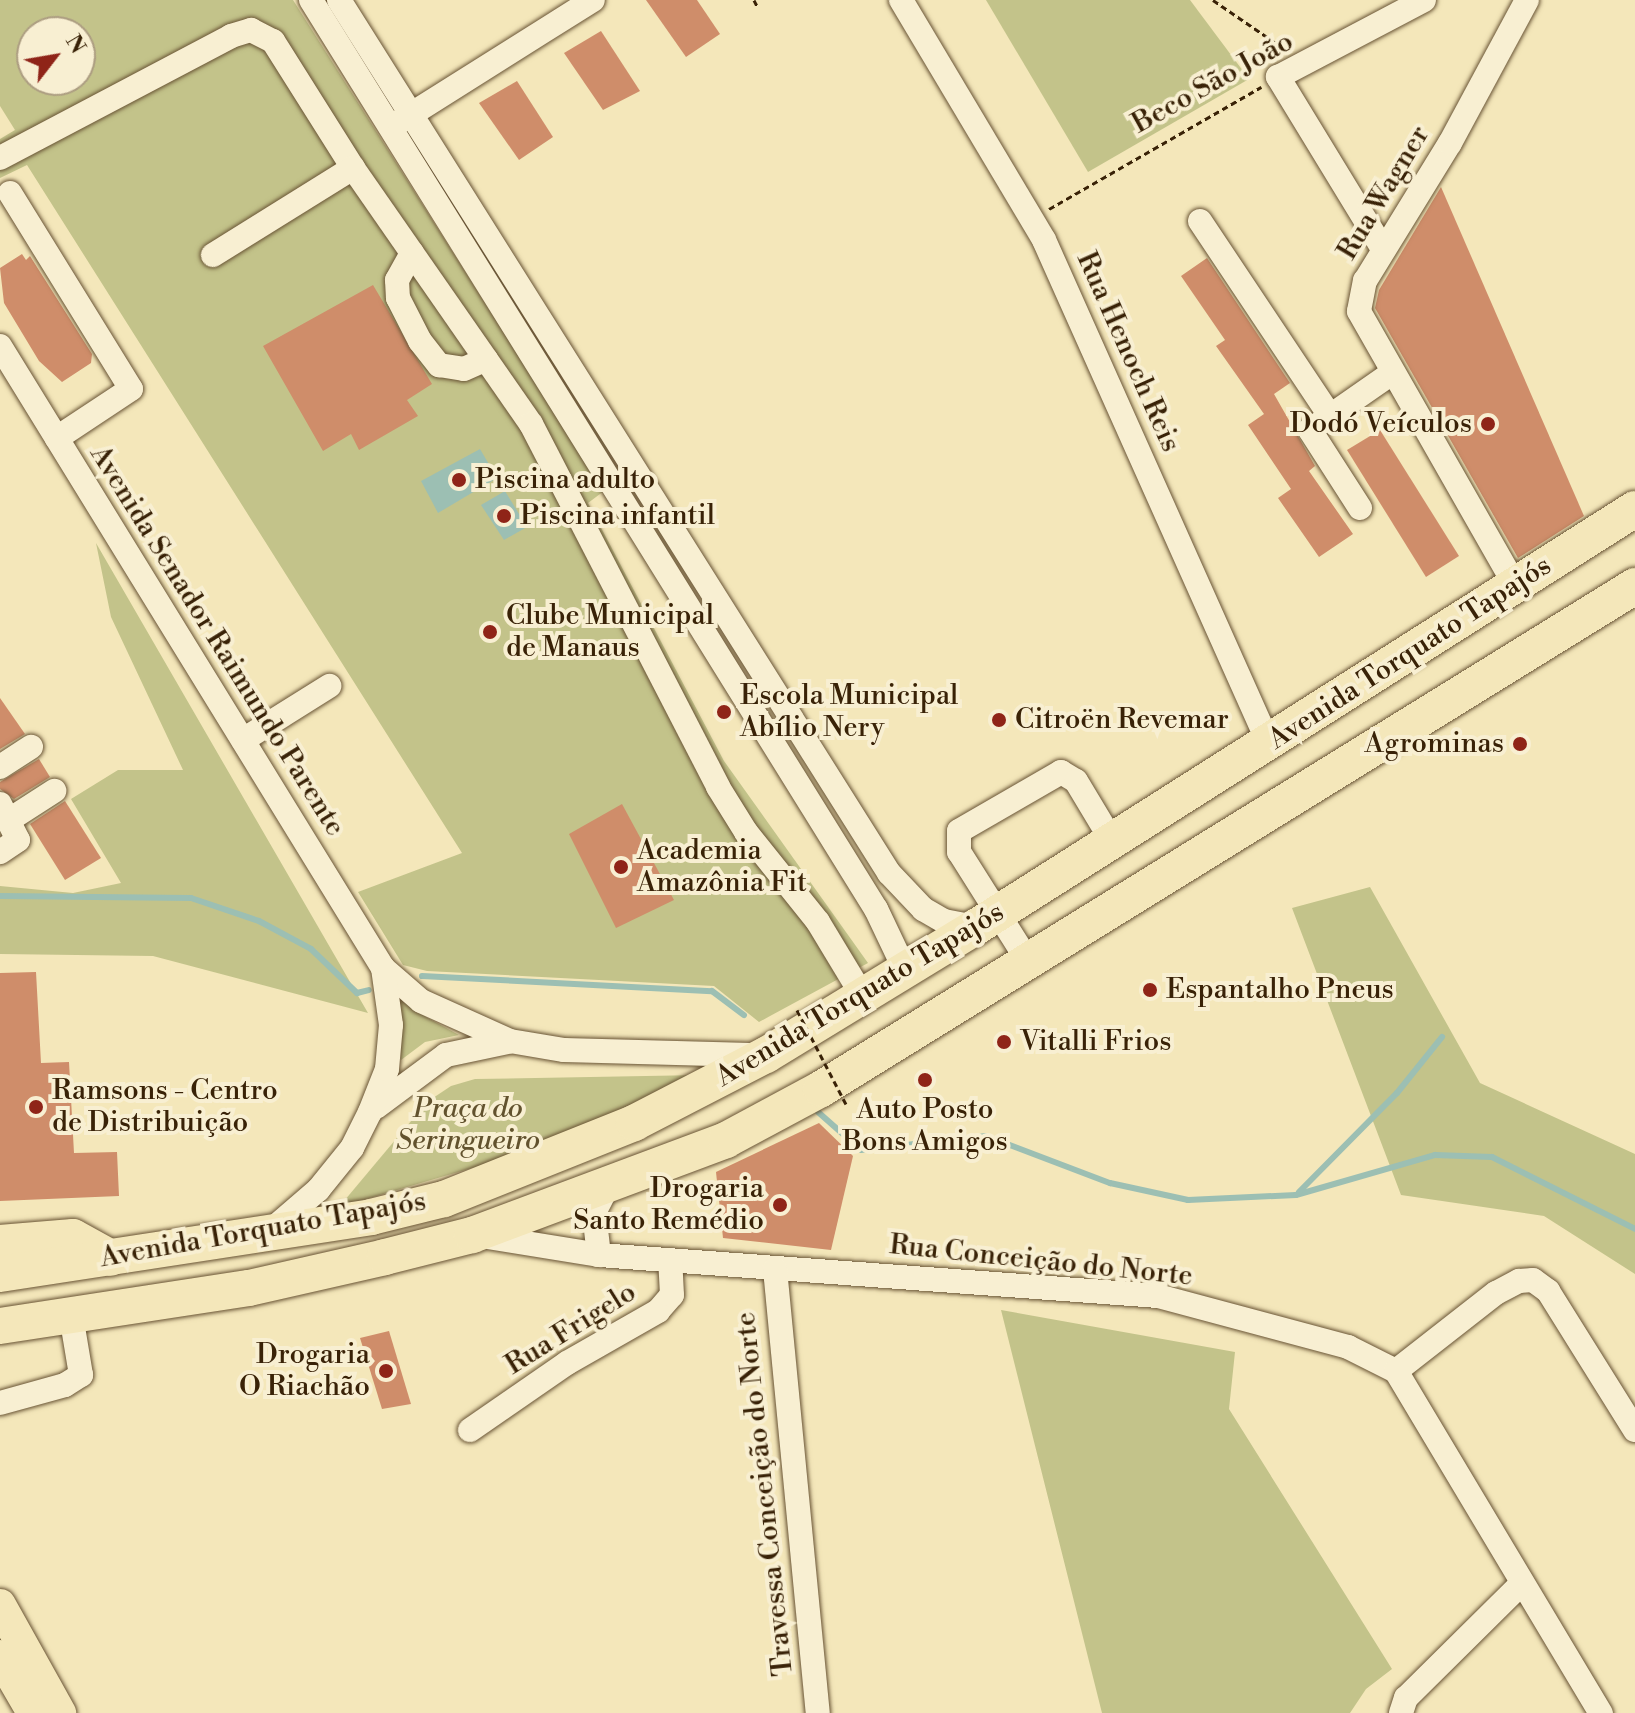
<!DOCTYPE html>
<meta charset="utf-8">
<style>
body{margin:0}
#map{position:relative;width:1635px;height:1713px;overflow:hidden;background:#f4e7ba;font-family:"Libre Bodoni",serif}
div>[style]{position:absolute}
.green>*{inset:0;background:#c3c38a}
.water>*{inset:0;background:#9cbfb3}
.stream>*{height:6px;margin:-3px;padding:0 3px;transform-origin:3px;border-radius:3px;background:#9cbfb3}
.building>*{inset:0;background:#cf8d6a}
.path>*{height:3px;margin-top:-1.5px;transform-origin:0;background:repeating-linear-gradient(90deg,#392207 0 6px,transparent 0 10px)}
.roads{filter:drop-shadow(0 0 2px #685334) drop-shadow(0 0 2px #685334)}
.minor>*{height:24px;margin:-12px;padding:0 12px;transform-origin:12px;border-radius:12px;background:#f8efd2}
.major>*{height:32px;margin:-16px;padding:0 16px;transform-origin:16px;border-radius:16px;background:#f4e7ba}
.highway>*{height:36px;margin:-18px;padding:0 18px;transform-origin:18px;border-radius:18px;background:#f4e7ba}
.path-bridge>*{height:3px;margin-top:-1.5px;transform-origin:0;background:repeating-linear-gradient(90deg,#392207 0 6px,transparent 0 10px)}
.dots>*{width:22px;height:22px;translate:-50% -50%;box-sizing:border-box;border:4px solid #f8efd2;border-radius:50%}
span{translate:-50% -50%;white-space:nowrap;text-align:center;line-height:1.15;-webkit-text-stroke:8px #f8efd2;paint-order:stroke}
.street-label{font-size:28px;color:#392207}
.poi-label{font-size:28px;color:#392207}
.right{translate:-100% -50%;text-align:right}
.left{translate:0 -50%;text-align:left}
.park-label{font-size:28px;color:#62522e;font-style:italic}
.north{position:absolute;left:16px;top:16px;width:80px;height:80px;box-sizing:border-box;background:#f8efd2;border:2px solid #ac9d81;border-radius:50%;rotate:59deg;font-size:22px;font-weight:700;line-height:32px;text-align:center;color:#392207}
.north::after{content:'';display:block;margin:auto;width:28px;height:36px;background:#8f2418;clip-path:polygon(50% 0,100% 100%,50% 72%,0 100%)}
</style>
<div id="map">
<div class="green">
<div style="clip-path:polygon(evenodd,0 0,293px 0,604px 491px,588px 503px,724px 761px,868px 963px,759px 1022px,714px 986px,427px 971px,403px 965px,358px 892px,462px 853px,27px 165px,0 178px,0 139px,15px 130px,0 106px,0 0,32px 32px,80px 32px,80px 80px,32px 80px,32px 32px)"></div>
<div style="clip-path:polygon(986px 0,1190px 0,1249px 79px,1088px 172px)"></div>
<div style="clip-path:polygon(96px 543px,368px 1013px,153px 956px,0 954px,0 886px,73px 893px,121px 883px,71px 799px,118px 770px,183px 770px,111px 617px)"></div>
<div style="clip-path:polygon(1370px 887px,1480px 1083px,1635px 1154px,1635px 1274px,1544px 1216px,1401px 1195px,1292px 908px)"></div>
<div style="clip-path:polygon(396px 992px,426px 1017px,459px 1035px,425px 1042px,401px 1060px)"></div>
<div style="clip-path:polygon(701px 1075px,618px 1115px,489px 1163px,339px 1207px,427px 1102px,451px 1086px,475px 1079px)"></div>
<div style="clip-path:polygon(1001px 1310px,1235px 1352px,1229px 1409px,1392px 1669px,1366px 1689px,1350px 1713px,1102px 1713px)"></div>
</div>
<div class="water">
<div style="clip-path:polygon(480px 449px,497px 478px,438px 513px,421px 481px)"></div>
<div style="clip-path:polygon(505px 491px,527px 527px,504px 540px,481px 505px)"></div>
</div>
<div class="stream">
<div style="left:0;top:896px;width:191px;rotate:0.6deg"></div>
<div style="left:191px;top:898px;width:72px;rotate:18.7deg"></div>
<div style="left:259px;top:921px;width:59px;rotate:28.3deg"></div>
<div style="left:311px;top:949px;width:64px;rotate:43.7deg"></div>
<div style="left:357px;top:993px;width:12px;rotate:-14deg"></div>
<div style="left:422px;top:976px;width:290px;rotate:3deg"></div>
<div style="left:712px;top:991px;width:40px;rotate:37deg"></div>
<div style="left:818px;top:1112px;width:57px;rotate:41.5deg"></div>
<div style="left:861px;top:1150px;width:126px;rotate:-6.4deg"></div>
<div style="left:986px;top:1136px;width:133px;rotate:20.8deg"></div>
<div style="left:1110px;top:1183px;width:80px;rotate:12.3deg"></div>
<div style="left:1188px;top:1200px;width:108px;rotate:-2.7deg"></div>
<div style="left:1296px;top:1195px;width:145px;rotate:-16.1deg"></div>
<div style="left:1435px;top:1155px;width:57px;rotate:2deg"></div>
<div style="left:1492px;top:1157px;width:160px;rotate:26.7deg"></div>
<div style="left:1299px;top:1192px;width:139px;rotate:-45.3deg"></div>
<div style="left:1397px;top:1093px;width:72px;rotate:-51.2deg"></div>
</div>
<div class="building">
<div style="clip-path:polygon(646px 0,697px 0,720px 34px,686px 57px)"></div>
<div style="clip-path:polygon(601px 31px,640px 91px,603px 110px,564px 53px)"></div>
<div style="clip-path:polygon(517px 81px,553px 137px,519px 160px,479px 103px)"></div>
<div style="clip-path:polygon(1441px 187px,1584px 516px,1518px 558px,1375px 308px,1379px 290px)"></div>
<div style="clip-path:polygon(22px 254px,26px 260px,30px 256px,92px 354px,91px 363px,62px 382px,39px 361px,4px 303px,0 268px)"></div>
<div style="clip-path:polygon(1207px 258px,1290px 383px,1274px 394px,1315px 466px,1309px 471px,1353px 534px,1319px 557px,1278px 498px,1291px 489px,1248px 425px,1264px 414px,1216px 346px,1225px 340px,1181px 276px)"></div>
<div style="clip-path:polygon(373px 285px,432px 384px,407px 400px,418px 416px,359px 450px,351px 434px,323px 451px,263px 346px)"></div>
<div style="clip-path:polygon(1380px 430px,1459px 556px,1426px 577px,1347px 450px)"></div>
<div style="clip-path:polygon(0 698px,25px 734px,0 749px)"></div>
<div style="clip-path:polygon(39px 759px,50px 777px,14px 799px,0 789px,0 782px)"></div>
<div style="clip-path:polygon(65px 801px,101px 858px,65px 880px,30px 824px)"></div>
<div style="clip-path:polygon(622px 804px,674px 900px,616px 928px,569px 834px)"></div>
<div style="clip-path:polygon(36px 972px,41px 1063px,69px 1062px,74px 1153px,117px 1152px,119px 1196px,0 1201px,0 973px)"></div>
<div style="clip-path:polygon(819px 1123px,853px 1156px,831px 1250px,723px 1238px,716px 1172px)"></div>
<div style="clip-path:polygon(389px 1331px,411px 1404px,382px 1409px,360px 1338px)"></div>
</div>
<div class="path">
<div style="left:754px;top:0;width:7px;rotate:63deg"></div>
<div style="left:1213px;top:0;width:85px;rotate:34.4deg"></div>
<div style="left:1049px;top:209px;width:245px;rotate:-29.9deg"></div>
</div>
<div class="roads">
<div class="minor">
<div style="left:311px;top:0;width:1070px;rotate:58.14deg"></div>
<div style="left:876px;top:909px;width:68px;rotate:64.6deg"></div>
<div style="left:339px;top:0;width:1032px;rotate:57.79deg"></div>
<div style="left:889px;top:873px;width:50px;rotate:46.6deg"></div>
<div style="left:923px;top:909px;width:24px;rotate:30deg"></div>
<div style="left:944px;top:921px;width:33px;rotate:11deg"></div>
<div style="left:901px;top:0;width:279px;rotate:59.2deg"></div>
<div style="left:1044px;top:240px;width:552px;rotate:65.94deg"></div>
<div style="left:399px;top:122px;width:229px;rotate:-32.2deg"></div>
<div style="left:0;top:158px;width:261px;rotate:-27.8deg"></div>
<div style="left:231px;top:36px;width:21px;rotate:-17deg"></div>
<div style="left:251px;top:30px;width:25px;rotate:27deg"></div>
<div style="left:273px;top:41px;width:150px;rotate:57.8deg"></div>
<div style="left:353px;top:168px;width:312px;rotate:55.2deg"></div>
<div style="left:531px;top:424px;width:408px;rotate:62.7deg"></div>
<div style="left:718px;top:787px;width:53px;rotate:58.1deg"></div>
<div style="left:746px;top:832px;width:115px;rotate:51.3deg"></div>
<div style="left:818px;top:922px;width:85px;rotate:58.9deg"></div>
<div style="left:10px;top:193px;width:230px;rotate:58.3deg"></div>
<div style="left:131px;top:389px;width:89px;rotate:146.5deg"></div>
<div style="left:1200px;top:221px;width:234px;rotate:56.3deg"></div>
<div style="left:1383px;top:249px;width:202px;rotate:-121.4deg"></div>
<div style="left:1278px;top:77px;width:165px;rotate:-27.8deg"></div>
<div style="left:412px;top:253px;width:31px;rotate:119deg"></div>
<div style="left:397px;top:280px;width:18px;rotate:87deg"></div>
<div style="left:398px;top:298px;width:48px;rotate:62.9deg"></div>
<div style="left:420px;top:341px;width:31px;rotate:52deg"></div>
<div style="left:439px;top:365px;width:25px;rotate:9deg"></div>
<div style="left:464px;top:369px;width:24px;rotate:-24deg"></div>
<div style="left:213px;top:255px;width:165px;rotate:-31.9deg"></div>
<div style="left:0;top:346px;width:730px;rotate:58.38deg"></div>
<div style="left:383px;top:968px;width:50px;rotate:41deg"></div>
<div style="left:421px;top:1001px;width:98px;rotate:24.2deg"></div>
<div style="left:510px;top:1041px;width:55px;rotate:9.5deg"></div>
<div style="left:564px;top:1050px;width:196px;rotate:1.5deg"></div>
<div style="left:1360px;top:508px;width:93px;rotate:-122.7deg"></div>
<div style="left:1310px;top:430px;width:100px;rotate:-34.8deg"></div>
<div style="left:1515px;top:585px;width:315px;rotate:-119.7deg"></div>
<div style="left:1359px;top:311px;width:31px;rotate:-79deg"></div>
<div style="left:1365px;top:281px;width:162px;rotate:-58.4deg"></div>
<div style="left:1450px;top:143px;width:162px;rotate:-61.7deg"></div>
<div style="left:243px;top:740px;width:102px;rotate:-32.1deg"></div>
<div style="left:0;top:767px;width:37px;rotate:-33deg"></div>
<div style="left:0;top:804px;width:40px;rotate:63.4deg"></div>
<div style="left:18px;top:840px;width:22px;rotate:146deg"></div>
<div style="left:9px;top:820px;width:54px;rotate:-32.8deg"></div>
<div style="left:1028px;top:961px;width:129px;rotate:-122.3deg"></div>
<div style="left:959px;top:852px;width:21px;rotate:-90deg"></div>
<div style="left:959px;top:831px;width:118px;rotate:-30deg"></div>
<div style="left:1061px;top:772px;width:17px;rotate:31deg"></div>
<div style="left:1076px;top:781px;width:70px;rotate:59deg"></div>
<div style="left:376px;top:1107px;width:87px;rotate:-36.6deg"></div>
<div style="left:446px;top:1055px;width:63px;rotate:-11.8deg"></div>
<div style="left:269px;top:1232px;width:65px;rotate:-40.6deg"></div>
<div style="left:318px;top:1190px;width:54px;rotate:-51deg"></div>
<div style="left:352px;top:1148px;width:40px;rotate:-63.4deg"></div>
<div style="left:370px;top:1112px;width:46px;rotate:-68.4deg"></div>
<div style="left:387px;top:1069px;width:44px;rotate:-84.8deg"></div>
<div style="left:391px;top:1025px;width:58px;rotate:-98deg"></div>
<div style="left:476px;top:1235px;width:125px;rotate:9.2deg"></div>
<div style="left:599px;top:1255px;width:561px;rotate:4.19deg"></div>
<div style="left:1158px;top:1296px;width:197px;rotate:15deg"></div>
<div style="left:1348px;top:1347px;width:54px;rotate:26.6deg"></div>
<div style="left:1396px;top:1371px;width:399px;rotate:59.1deg"></div>
<div style="left:599px;top:1255px;width:42px;rotate:-96.8deg"></div>
<div style="left:594px;top:1213px;width:29px;rotate:-63deg"></div>
<div style="left:775px;top:1269px;width:446px;rotate:84.5deg"></div>
<div style="left:1396px;top:1371px;width:127px;rotate:-38deg"></div>
<div style="left:1496px;top:1293px;width:26px;rotate:-28deg"></div>
<div style="left:1519px;top:1281px;width:14px;rotate:-4deg"></div>
<div style="left:1533px;top:1280px;width:19px;rotate:36deg"></div>
<div style="left:1548px;top:1291px;width:164px;rotate:58deg"></div>
<div style="left:0;top:1403px;width:67px;rotate:-15.5deg"></div>
<div style="left:65px;top:1385px;width:19px;rotate:-32deg"></div>
<div style="left:81px;top:1375px;width:61px;rotate:-99.5deg"></div>
<div style="left:470px;top:1430px;width:118px;rotate:-34.6deg"></div>
<div style="left:567px;top:1363px;width:105px;rotate:-29.7deg"></div>
<div style="left:658px;top:1311px;width:21px;rotate:-49deg"></div>
<div style="left:672px;top:1295px;width:34px;rotate:-93deg"></div>
<div style="left:1401px;top:1713px;width:16px;rotate:-72deg"></div>
<div style="left:1406px;top:1698px;width:162px;rotate:-44.7deg"></div>
</div>
<div class="major">
<div style="left:0;top:1605px;width:124px;rotate:60.9deg"></div>
<div style="left:0;top:1656px;width:66px;rotate:59.9deg"></div>
</div>
<div class="highway">
<div style="left:0;top:1243px;width:73px;rotate:-4.7deg"></div>
<div style="left:73px;top:1237px;width:43px;rotate:28.9deg"></div>
<div style="left:0;top:1274px;width:375px;rotate:-8.7deg"></div>
<div style="left:371px;top:1217px;width:75px;rotate:-13.9deg"></div>
<div style="left:444px;top:1199px;width:205px;rotate:-21.8deg"></div>
<div style="left:634px;top:1123px;width:148px;rotate:-27.3deg"></div>
<div style="left:766px;top:1055px;width:246px;rotate:-31.4deg"></div>
<div style="left:976px;top:927px;width:780px;rotate:-32.39deg"></div>
<div style="left:0;top:1326px;width:252px;rotate:-8.7deg"></div>
<div style="left:249px;top:1288px;width:139px;rotate:-12.8deg"></div>
<div style="left:385px;top:1257px;width:90px;rotate:-14.2deg"></div>
<div style="left:472px;top:1235px;width:271px;rotate:-20.5deg"></div>
<div style="left:726px;top:1140px;width:108px;rotate:-28.2deg"></div>
<div style="left:821px;top:1089px;width:957px;rotate:-31.71deg"></div>
</div>
</div>
<div class="path-bridge">
<div style="left:797px;top:1010px;width:106px;rotate:62.5deg"></div>
</div>
<div class="dots">
<div style="left:1488px;top:424px;background:#8f2418"></div>
<div style="left:459px;top:480px;background:#8f2418"></div>
<div style="left:504px;top:516px;background:#8f2418"></div>
<div style="left:490px;top:632px;background:#8f2418"></div>
<div style="left:724px;top:712px;background:#8f2418"></div>
<div style="left:999px;top:720px;background:#8f2418"></div>
<div style="left:1520px;top:744px;background:#8f2418"></div>
<div style="left:621px;top:867px;background:#8f2418"></div>
<div style="left:1150px;top:990px;background:#8f2418"></div>
<div style="left:1004px;top:1042px;background:#8f2418"></div>
<div style="left:925px;top:1080px;background:#8f2418"></div>
<div style="left:36px;top:1107px;background:#8f2418"></div>
<div style="left:780px;top:1205px;background:#8f2418"></div>
<div style="left:386px;top:1371px;background:#8f2418"></div>
</div>
<div class="street-label">
<span style="left:1213px;top:83px;rotate:-29deg">Beco São João</span>
<span style="left:1384px;top:193px;rotate:-59deg">Rua Wagner</span>
<span style="left:1128px;top:352px;rotate:66deg">Rua Henoch Reis</span>
<span style="left:217px;top:641px;rotate:58deg">Avenida Senador Raimundo Parente</span>
<span style="left:1410px;top:653px;rotate:-33deg">Avenida Torquato Tapajós</span>
<span style="left:860px;top:995px;rotate:-31deg">Avenida Torquato Tapajós</span>
<span style="left:263px;top:1230px;rotate:-10deg">Avenida Torquato Tapajós</span>
<span style="left:1041px;top:1261px;rotate:6deg">Rua Conceição do Norte</span>
<span style="left:571px;top:1329px;rotate:-32deg">Rua Frigelo</span>
<span style="left:765px;top:1494px;rotate:-96deg">Travessa Conceição do Norte</span>
</div>
<div class="poi-label">
<span class="right" style="left:1472px;top:424px">Dodó Veículos</span>
<span class="left" style="left:475px;top:480px">Piscina adulto</span>
<span class="left" style="left:520px;top:516px">Piscina infantil</span>
<span class="left" style="left:506px;top:632px">Clube Municipal<br>de Manaus</span>
<span class="left" style="left:740px;top:712px">Escola Municipal<br>Abílio Nery</span>
<span class="left" style="left:1015px;top:720px">Citroën Revemar</span>
<span class="right" style="left:1504px;top:744px">Agrominas</span>
<span class="left" style="left:637px;top:867px">Academia<br>Amazônia Fit</span>
<span class="left" style="left:1166px;top:990px">Espantalho Pneus</span>
<span class="left" style="left:1020px;top:1042px">Vitalli Frios</span>
<span class="left" style="left:52px;top:1107px">Ramsons - Centro<br>de Distribuição</span>
<span style="left:925px;top:1126px">Auto Posto<br>Bons Amigos</span>
<span class="right" style="left:764px;top:1205px">Drogaria<br>Santo Remédio</span>
<span class="right" style="left:370px;top:1371px">Drogaria<br>O Riachão</span>
</div>
<div class="park-label">
<span style="left:468px;top:1125px">Praça do<br>Seringueiro</span>
</div>
<div class="north">N</div>
</div>
